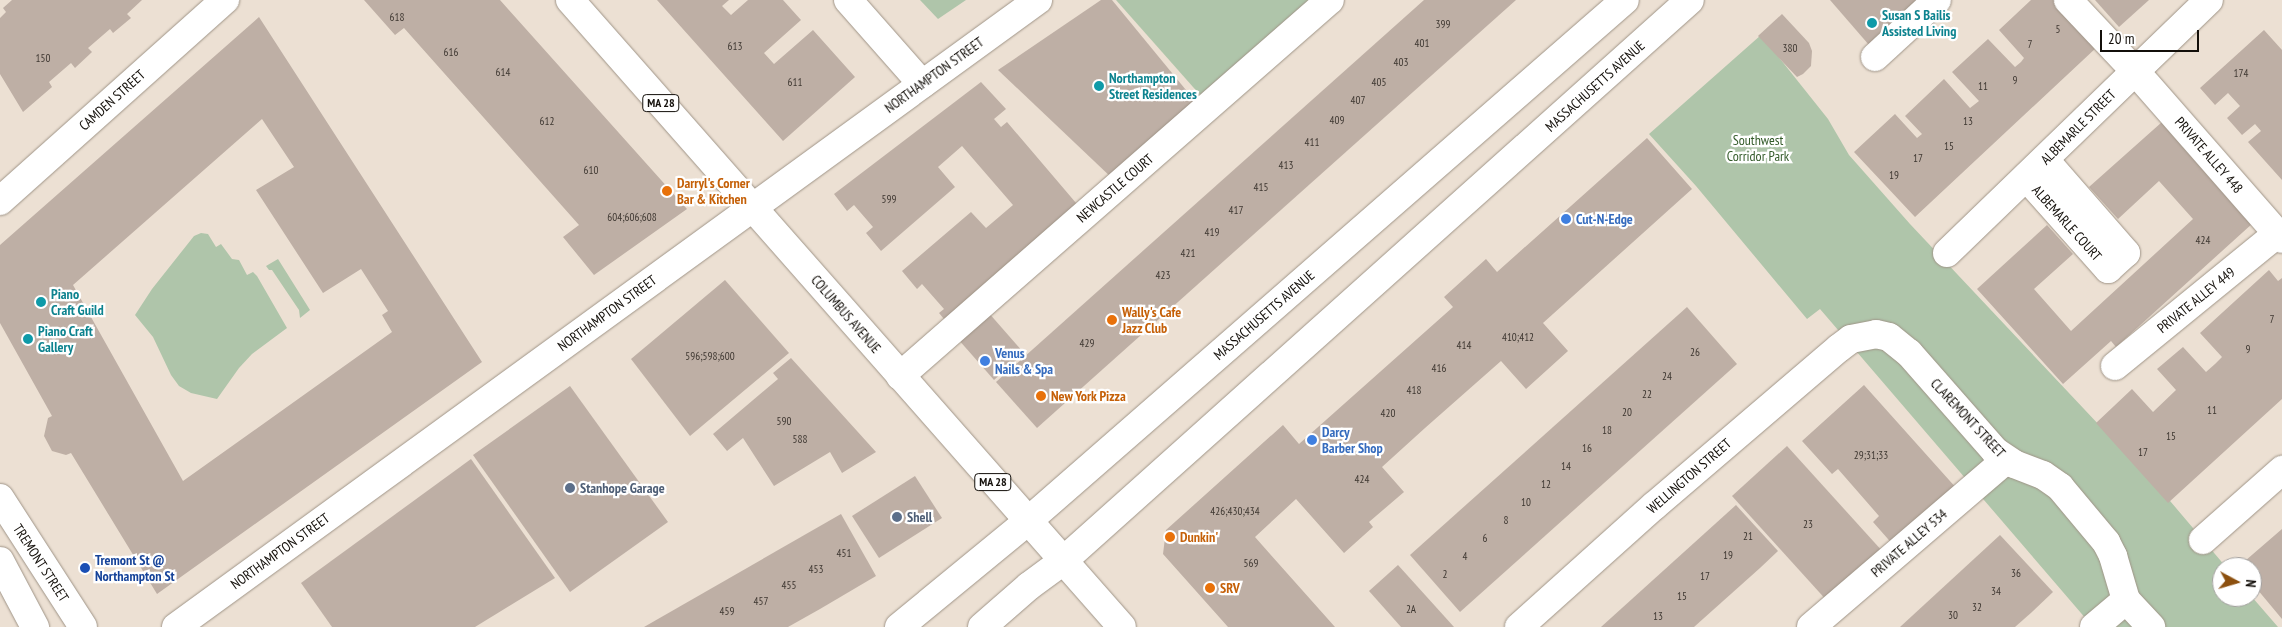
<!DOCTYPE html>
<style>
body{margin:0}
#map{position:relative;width:2282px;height:627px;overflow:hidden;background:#ece0d3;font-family:"PT Sans Narrow",sans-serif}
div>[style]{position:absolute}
.green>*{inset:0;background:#afc5aa}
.building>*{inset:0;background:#beafa5}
.roads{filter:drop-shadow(0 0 1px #9f9487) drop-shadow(0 0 1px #9f9487)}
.minor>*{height:28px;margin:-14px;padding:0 14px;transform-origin:14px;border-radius:14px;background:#fff}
.major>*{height:28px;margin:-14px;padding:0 14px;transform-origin:14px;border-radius:14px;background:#fff}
.dots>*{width:14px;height:14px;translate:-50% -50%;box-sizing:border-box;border:2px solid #fff;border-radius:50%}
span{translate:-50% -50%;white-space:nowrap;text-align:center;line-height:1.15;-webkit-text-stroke:4.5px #fff;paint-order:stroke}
.number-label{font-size:11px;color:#3e3731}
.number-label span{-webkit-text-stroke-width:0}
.shield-label span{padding:1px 4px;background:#fff;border:1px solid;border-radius:4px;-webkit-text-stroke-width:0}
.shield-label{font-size:12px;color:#130f0a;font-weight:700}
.culture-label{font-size:14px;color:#0d838f;font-weight:700}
.left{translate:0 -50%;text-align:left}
.street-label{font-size:14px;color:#130f0a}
.park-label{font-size:14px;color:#345b2a}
.food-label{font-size:14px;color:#c56008;font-weight:700}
.shop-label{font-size:14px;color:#366cbe;font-weight:700}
.service-label{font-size:14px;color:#4e5e75;font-weight:700}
.transit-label{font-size:14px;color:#164399;font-weight:700}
.north{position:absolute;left:2212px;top:557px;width:50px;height:50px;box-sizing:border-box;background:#fff;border:1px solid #a19f9d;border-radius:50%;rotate:96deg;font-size:14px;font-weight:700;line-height:20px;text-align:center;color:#130f0a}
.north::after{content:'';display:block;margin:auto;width:18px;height:22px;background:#8c500f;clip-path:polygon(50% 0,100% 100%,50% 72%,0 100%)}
.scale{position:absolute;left:2100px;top:30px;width:99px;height:22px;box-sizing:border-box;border:2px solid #130f0a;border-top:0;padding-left:6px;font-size:15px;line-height:18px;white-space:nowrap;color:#130f0a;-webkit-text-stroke:4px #fff;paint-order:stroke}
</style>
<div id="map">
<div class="green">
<div style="clip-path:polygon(920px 0,966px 0,938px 19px)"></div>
<div style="clip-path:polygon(1116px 0,1313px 0,1201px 96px)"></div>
<div style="clip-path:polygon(1761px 35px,1828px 119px,1849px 155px,1910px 224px,2165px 495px,2226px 567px,2222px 567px,2222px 597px,2252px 597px,2278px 627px,2093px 627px,1820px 309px,1807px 319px,1696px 186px,1649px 134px)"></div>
<div style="clip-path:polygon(201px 233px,208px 234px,216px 247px,221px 244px,232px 259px,239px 260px,247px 275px,253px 272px,257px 276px,287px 328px,252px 354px,239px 368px,217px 399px,191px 393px,179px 386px,171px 375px,153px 337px,135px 315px,152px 289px,194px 236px)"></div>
<div style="clip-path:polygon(278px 259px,310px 310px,300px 318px,299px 310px,272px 270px,269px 270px,266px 266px)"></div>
</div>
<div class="building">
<div style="clip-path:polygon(12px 0,142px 0,127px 14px,131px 18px,113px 33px,110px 29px,88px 48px,92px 52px,75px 68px,71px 63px,49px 82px,52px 87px,23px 112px,0 74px,0 18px,6px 12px,3px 8px)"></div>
<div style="clip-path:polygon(364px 0,500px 0,687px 209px,594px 275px,563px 237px,579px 225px,404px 28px,395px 35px)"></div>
<div style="clip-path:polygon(657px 0,729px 0,722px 6px,731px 15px,748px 0,783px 0,801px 20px,764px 53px,774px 64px,813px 30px,855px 77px,783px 141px)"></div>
<div style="clip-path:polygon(1101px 0,1112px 0,1195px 101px,1114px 180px,998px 70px)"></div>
<div style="clip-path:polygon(1424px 0,1516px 0,1037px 428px,996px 382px)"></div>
<div style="clip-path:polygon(1830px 0,1918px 0,1869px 45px)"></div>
<div style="clip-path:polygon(2031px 0,2054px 0,2097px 47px,1915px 217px,1854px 152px,1895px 114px,1917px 138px,1922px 134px,1905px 116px,1944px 79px,1970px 108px,1979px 101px,1952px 72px,1988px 39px,2015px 67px,2021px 62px,2024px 58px,1999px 30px)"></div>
<div style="clip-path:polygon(2095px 0,2149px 0,2119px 27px)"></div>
<div style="clip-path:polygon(1782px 14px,1809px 43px,1812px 51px,1811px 66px,1803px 74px,1797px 77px,1758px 36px)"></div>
<div style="clip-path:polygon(evenodd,259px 17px,482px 362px,157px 594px,71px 453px,66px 455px,52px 451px,44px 436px,48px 418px,52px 416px,0 323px,0 245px,259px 17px,262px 119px,294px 167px,256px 190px,323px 293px,361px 269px,388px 311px,382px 315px,392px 332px,183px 481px,73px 285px,262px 119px)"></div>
<div style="clip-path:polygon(2264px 30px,2282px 50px,2282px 180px,2248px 142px,2261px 131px,2255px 124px,2242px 135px,2227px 118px,2240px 106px,2228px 93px,2215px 105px,2200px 88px)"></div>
<div style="clip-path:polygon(981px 82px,1006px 109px,994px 119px,1001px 127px,1007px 122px,1082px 210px,949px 325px,939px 313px,944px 309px,922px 284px,917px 289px,902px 271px,971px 212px,986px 228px,1013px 205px,962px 146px,938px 167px,955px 187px,881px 251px,866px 233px,873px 227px,854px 205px,847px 211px,834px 194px)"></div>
<div style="clip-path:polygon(2162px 122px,2253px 223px,2116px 347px,2111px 341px,2063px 384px,1977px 289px,2047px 225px,2073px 254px,2034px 289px,2071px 331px,2193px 219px,2159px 181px,2118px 219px,2089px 187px)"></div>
<div style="clip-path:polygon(1647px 138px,1692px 189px,1543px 323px,1568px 351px,1526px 389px,1501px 361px,1425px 428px,1382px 467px,1404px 492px,1369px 522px,1373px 527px,1344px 553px,1296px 499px,1255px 537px,1335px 627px,1228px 627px,1163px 554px,1166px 530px,1283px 425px,1299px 444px,1453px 307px,1444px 297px,1486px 259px,1497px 272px)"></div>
<div style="clip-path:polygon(2269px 270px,2278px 281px,2282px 278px,2282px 399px,2168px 503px,2096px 423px,2132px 389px,2153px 412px,2176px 390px,2157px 369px,2183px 347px,2206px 372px,2215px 364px,2222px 357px,2200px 333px)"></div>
<div style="clip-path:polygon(725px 280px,789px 353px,690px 436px,631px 359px)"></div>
<div style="clip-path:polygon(1687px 307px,1737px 364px,1460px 612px,1410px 555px)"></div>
<div style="clip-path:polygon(988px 312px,1024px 353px,994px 380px,958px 339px)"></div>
<div style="clip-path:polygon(791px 358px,876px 452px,842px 473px,830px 452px,774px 486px,743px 438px,727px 451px,713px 434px,778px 379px,773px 373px)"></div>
<div style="clip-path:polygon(1864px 385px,1958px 490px,1895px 547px,1873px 522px,1879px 516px,1838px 469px,1832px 474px,1802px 441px)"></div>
<div style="clip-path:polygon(570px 386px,668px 522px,570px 592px,473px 455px)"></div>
<div style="clip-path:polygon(1787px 446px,1884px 553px,1829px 603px,1732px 496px)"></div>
<div style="clip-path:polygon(471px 459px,555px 578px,475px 627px,332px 627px,301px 583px)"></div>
<div style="clip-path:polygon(915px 476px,942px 518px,879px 558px,852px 516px)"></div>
<div style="clip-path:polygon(1736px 505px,1778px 551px,1760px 568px,1694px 627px,1601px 627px)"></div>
<div style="clip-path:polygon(841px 514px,876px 576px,820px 609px,788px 627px,644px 627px)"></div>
<div style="clip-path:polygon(2282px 529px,2282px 619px,2252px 583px,2252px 567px,2238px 567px)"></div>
<div style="clip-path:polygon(2000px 535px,2053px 592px,2032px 612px,2015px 627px,1900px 627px)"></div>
<div style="clip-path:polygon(1398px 565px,1454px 627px,1401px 627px,1369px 591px)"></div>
</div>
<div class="roads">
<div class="minor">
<div style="left:848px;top:0;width:112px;rotate:48.6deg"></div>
<div style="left:2068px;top:0;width:98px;rotate:46.7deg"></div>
<div style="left:2135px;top:71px;width:223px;rotate:48.8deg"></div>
<div style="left:1875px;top:57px;width:84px;rotate:-42.6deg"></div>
<div style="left:2027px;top:178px;width:122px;rotate:48.3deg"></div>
<div style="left:2108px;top:269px;width:24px;rotate:-42deg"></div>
<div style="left:2126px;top:253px;width:123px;rotate:-131.1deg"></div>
<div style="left:0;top:201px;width:302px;rotate:-41.8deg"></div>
<div style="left:1947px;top:253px;width:364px;rotate:-44deg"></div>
<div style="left:2115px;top:366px;width:209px;rotate:-39.2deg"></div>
<div style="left:900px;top:376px;width:571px;rotate:-41.17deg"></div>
<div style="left:2203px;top:540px;width:106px;rotate:-41.5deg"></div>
<div style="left:176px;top:627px;width:1066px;rotate:-36.03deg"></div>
<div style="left:1519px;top:627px;width:181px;rotate:-41.9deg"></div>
<div style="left:1654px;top:506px;width:243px;rotate:-40.5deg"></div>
<div style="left:1839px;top:348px;width:15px;rotate:-37deg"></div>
<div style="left:1851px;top:339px;width:25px;rotate:-11deg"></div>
<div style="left:1876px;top:334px;width:13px;rotate:13deg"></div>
<div style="left:1889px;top:337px;width:26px;rotate:39deg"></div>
<div style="left:1909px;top:353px;width:130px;rotate:48.7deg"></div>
<div style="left:1995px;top:451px;width:23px;rotate:34deg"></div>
<div style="left:2014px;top:464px;width:31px;rotate:21deg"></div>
<div style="left:2043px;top:475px;width:21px;rotate:35deg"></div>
<div style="left:2060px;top:487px;width:72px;rotate:50.1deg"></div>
<div style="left:2106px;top:542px;width:16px;rotate:63deg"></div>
<div style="left:2113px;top:556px;width:46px;rotate:73.5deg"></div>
<div style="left:2126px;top:600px;width:37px;rotate:47deg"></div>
<div style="left:1811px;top:627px;width:257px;rotate:-40.6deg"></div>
<div style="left:2094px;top:627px;width:42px;rotate:-40.2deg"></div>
</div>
<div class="major">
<div style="left:570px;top:0;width:835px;rotate:48.64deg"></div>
<div style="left:0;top:498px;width:153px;rotate:57.2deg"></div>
<div style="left:0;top:561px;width:75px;rotate:62.1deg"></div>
<div style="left:899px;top:627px;width:167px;rotate:-39.4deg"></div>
<div style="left:1028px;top:521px;width:792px;rotate:-41.11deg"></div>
<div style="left:982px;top:627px;width:62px;rotate:-41.1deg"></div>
<div style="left:1029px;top:586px;width:42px;rotate:-36.3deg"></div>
<div style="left:1063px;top:561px;width:841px;rotate:-41.82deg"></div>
</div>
</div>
<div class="dots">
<div style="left:1872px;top:23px;background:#0f9aa8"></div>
<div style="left:1099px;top:86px;background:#0f9aa8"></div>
<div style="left:667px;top:191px;background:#e8710a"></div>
<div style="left:1566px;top:219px;background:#3f7fe0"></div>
<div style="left:41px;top:302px;background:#0f9aa8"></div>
<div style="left:1112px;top:320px;background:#e8710a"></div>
<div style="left:28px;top:339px;background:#0f9aa8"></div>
<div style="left:985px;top:361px;background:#3f7fe0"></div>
<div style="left:1041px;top:396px;background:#e8710a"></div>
<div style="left:1312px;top:440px;background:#3f7fe0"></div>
<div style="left:570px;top:488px;background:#5c6f8a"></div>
<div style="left:897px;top:517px;background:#5c6f8a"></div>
<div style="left:1170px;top:537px;background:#e8710a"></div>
<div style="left:85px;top:568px;background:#1a4fb4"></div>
<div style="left:1210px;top:588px;background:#e8710a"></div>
</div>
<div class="number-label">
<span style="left:397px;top:17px">618</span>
<span style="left:1443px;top:24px">399</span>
<span style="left:2058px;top:29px">5</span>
<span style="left:1422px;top:43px">401</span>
<span style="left:2030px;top:44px">7</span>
<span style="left:735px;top:46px">613</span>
<span style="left:1790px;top:48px">380</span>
<span style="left:451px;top:52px">616</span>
<span style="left:43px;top:58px">150</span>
<span style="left:1401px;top:62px">403</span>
<span style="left:503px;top:72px">614</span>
<span style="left:2241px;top:73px">174</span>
<span style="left:2015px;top:80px">9</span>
<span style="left:795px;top:82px">611</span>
<span style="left:1379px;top:82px">405</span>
<span style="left:1983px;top:86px">11</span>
<span style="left:1358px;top:100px">407</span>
<span style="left:1337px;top:120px">409</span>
<span style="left:547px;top:121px">612</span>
<span style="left:1968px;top:121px">13</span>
<span style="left:1312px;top:142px">411</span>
<span style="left:1949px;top:146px">15</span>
<span style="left:1918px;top:158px">17</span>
<span style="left:1286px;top:165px">413</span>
<span style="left:591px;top:170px">610</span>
<span style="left:1894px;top:175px">19</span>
<span style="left:1261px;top:187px">415</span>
<span style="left:889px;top:199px">599</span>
<span style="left:1236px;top:210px">417</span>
<span style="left:632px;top:217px">604;606;608</span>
<span style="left:1212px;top:232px">419</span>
<span style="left:2203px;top:240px">424</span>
<span style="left:1188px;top:253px">421</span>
<span style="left:1163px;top:275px">423</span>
<span style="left:2272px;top:319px">7</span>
<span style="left:1518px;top:337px">410;412</span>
<span style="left:1087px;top:343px">429</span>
<span style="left:1464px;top:345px">414</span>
<span style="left:2248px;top:349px">9</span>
<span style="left:1695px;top:352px">26</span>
<span style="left:710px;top:356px">596;598;600</span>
<span style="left:1439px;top:368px">416</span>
<span style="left:1667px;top:376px">24</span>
<span style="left:1414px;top:390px">418</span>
<span style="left:1647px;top:394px">22</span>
<span style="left:2212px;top:410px">11</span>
<span style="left:1627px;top:412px">20</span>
<span style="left:1388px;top:413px">420</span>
<span style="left:784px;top:421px">590</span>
<span style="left:1607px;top:430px">18</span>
<span style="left:2171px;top:436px">15</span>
<span style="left:800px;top:439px">588</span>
<span style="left:1587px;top:448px">16</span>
<span style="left:2143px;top:452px">17</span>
<span style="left:1871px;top:455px">29;31;33</span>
<span style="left:1566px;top:466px">14</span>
<span style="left:1362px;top:479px">424</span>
<span style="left:1546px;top:484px">12</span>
<span style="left:1526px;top:502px">10</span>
<span style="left:1235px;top:511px">426;430;434</span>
<span style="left:1506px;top:520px">8</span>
<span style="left:1808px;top:524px">23</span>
<span style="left:1748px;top:536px">21</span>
<span style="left:1485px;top:538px">6</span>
<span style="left:844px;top:553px">451</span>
<span style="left:1728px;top:555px">19</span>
<span style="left:1465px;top:556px">4</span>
<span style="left:1251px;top:563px">569</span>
<span style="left:816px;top:569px">453</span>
<span style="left:2016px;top:573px">36</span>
<span style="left:1445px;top:574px">2</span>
<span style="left:1705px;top:576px">17</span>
<span style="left:789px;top:585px">455</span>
<span style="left:1996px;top:591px">34</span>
<span style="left:1682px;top:596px">15</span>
<span style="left:761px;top:601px">457</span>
<span style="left:1977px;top:607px">32</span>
<span style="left:1411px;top:609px">2A</span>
<span style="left:727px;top:611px">459</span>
<span style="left:1953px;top:615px">30</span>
<span style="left:1658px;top:616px">13</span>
</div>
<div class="shield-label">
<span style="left:661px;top:103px">MA 28</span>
<span style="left:993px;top:482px">MA 28</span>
</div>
<div class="culture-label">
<span class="left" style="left:1882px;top:23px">Susan S Bailis<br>Assisted Living</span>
<span class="left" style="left:1109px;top:86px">Northampton<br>Street Residences</span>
<span class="left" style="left:51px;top:302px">Piano<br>Craft Guild</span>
<span class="left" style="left:38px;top:339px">Piano Craft<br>Gallery</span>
</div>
<div class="street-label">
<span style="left:934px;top:75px;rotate:-36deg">NORTHAMPTON STREET</span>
<span style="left:1595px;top:86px;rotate:-42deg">MASSACHUSETTS AVENUE</span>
<span style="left:112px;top:100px;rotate:-42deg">CAMDEN STREET</span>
<span style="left:2078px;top:127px;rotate:-45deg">ALBEMARLE STREET</span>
<span style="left:2209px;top:155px;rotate:49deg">PRIVATE ALLEY 448</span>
<span style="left:1115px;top:188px;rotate:-41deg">NEWCASTLE COURT</span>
<span style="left:2067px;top:223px;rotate:48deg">ALBEMARLE COURT</span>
<span style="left:2196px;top:300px;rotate:-39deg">PRIVATE ALLEY 449</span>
<span style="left:607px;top:313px;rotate:-36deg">NORTHAMPTON STREET</span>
<span style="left:846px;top:314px;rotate:49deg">COLUMBUS AVENUE</span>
<span style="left:1264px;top:315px;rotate:-41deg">MASSACHUSETTS AVENUE</span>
<span style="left:1968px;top:418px;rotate:47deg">CLAREMONT STREET</span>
<span style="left:1689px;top:476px;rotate:-41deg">WELLINGTON STREET</span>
<span style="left:1909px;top:543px;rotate:-41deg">PRIVATE ALLEY 534</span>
<span style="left:280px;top:551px;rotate:-36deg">NORTHAMPTON STREET</span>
<span style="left:41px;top:563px;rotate:57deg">TREMONT STREET</span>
</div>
<div class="park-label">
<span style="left:1758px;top:148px">Southwest<br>Corridor Park</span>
</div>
<div class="food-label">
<span class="left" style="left:677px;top:191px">Darryl's Corner<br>Bar &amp; Kitchen</span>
<span class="left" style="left:1122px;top:320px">Wally's Cafe<br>Jazz Club</span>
<span class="left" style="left:1051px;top:396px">New York Pizza</span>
<span class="left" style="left:1180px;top:537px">Dunkin'</span>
<span class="left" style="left:1220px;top:588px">SRV</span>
</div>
<div class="shop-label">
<span class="left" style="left:1576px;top:219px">Cut-N-Edge</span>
<span class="left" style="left:995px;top:361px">Venus<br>Nails &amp; Spa</span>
<span class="left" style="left:1322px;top:440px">Darcy<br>Barber Shop</span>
</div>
<div class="service-label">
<span class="left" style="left:580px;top:488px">Stanhope Garage</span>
<span class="left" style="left:907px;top:517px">Shell</span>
</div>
<div class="transit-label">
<span class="left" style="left:95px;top:568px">Tremont St @<br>Northampton St</span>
</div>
<div class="north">N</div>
<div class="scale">20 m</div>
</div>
